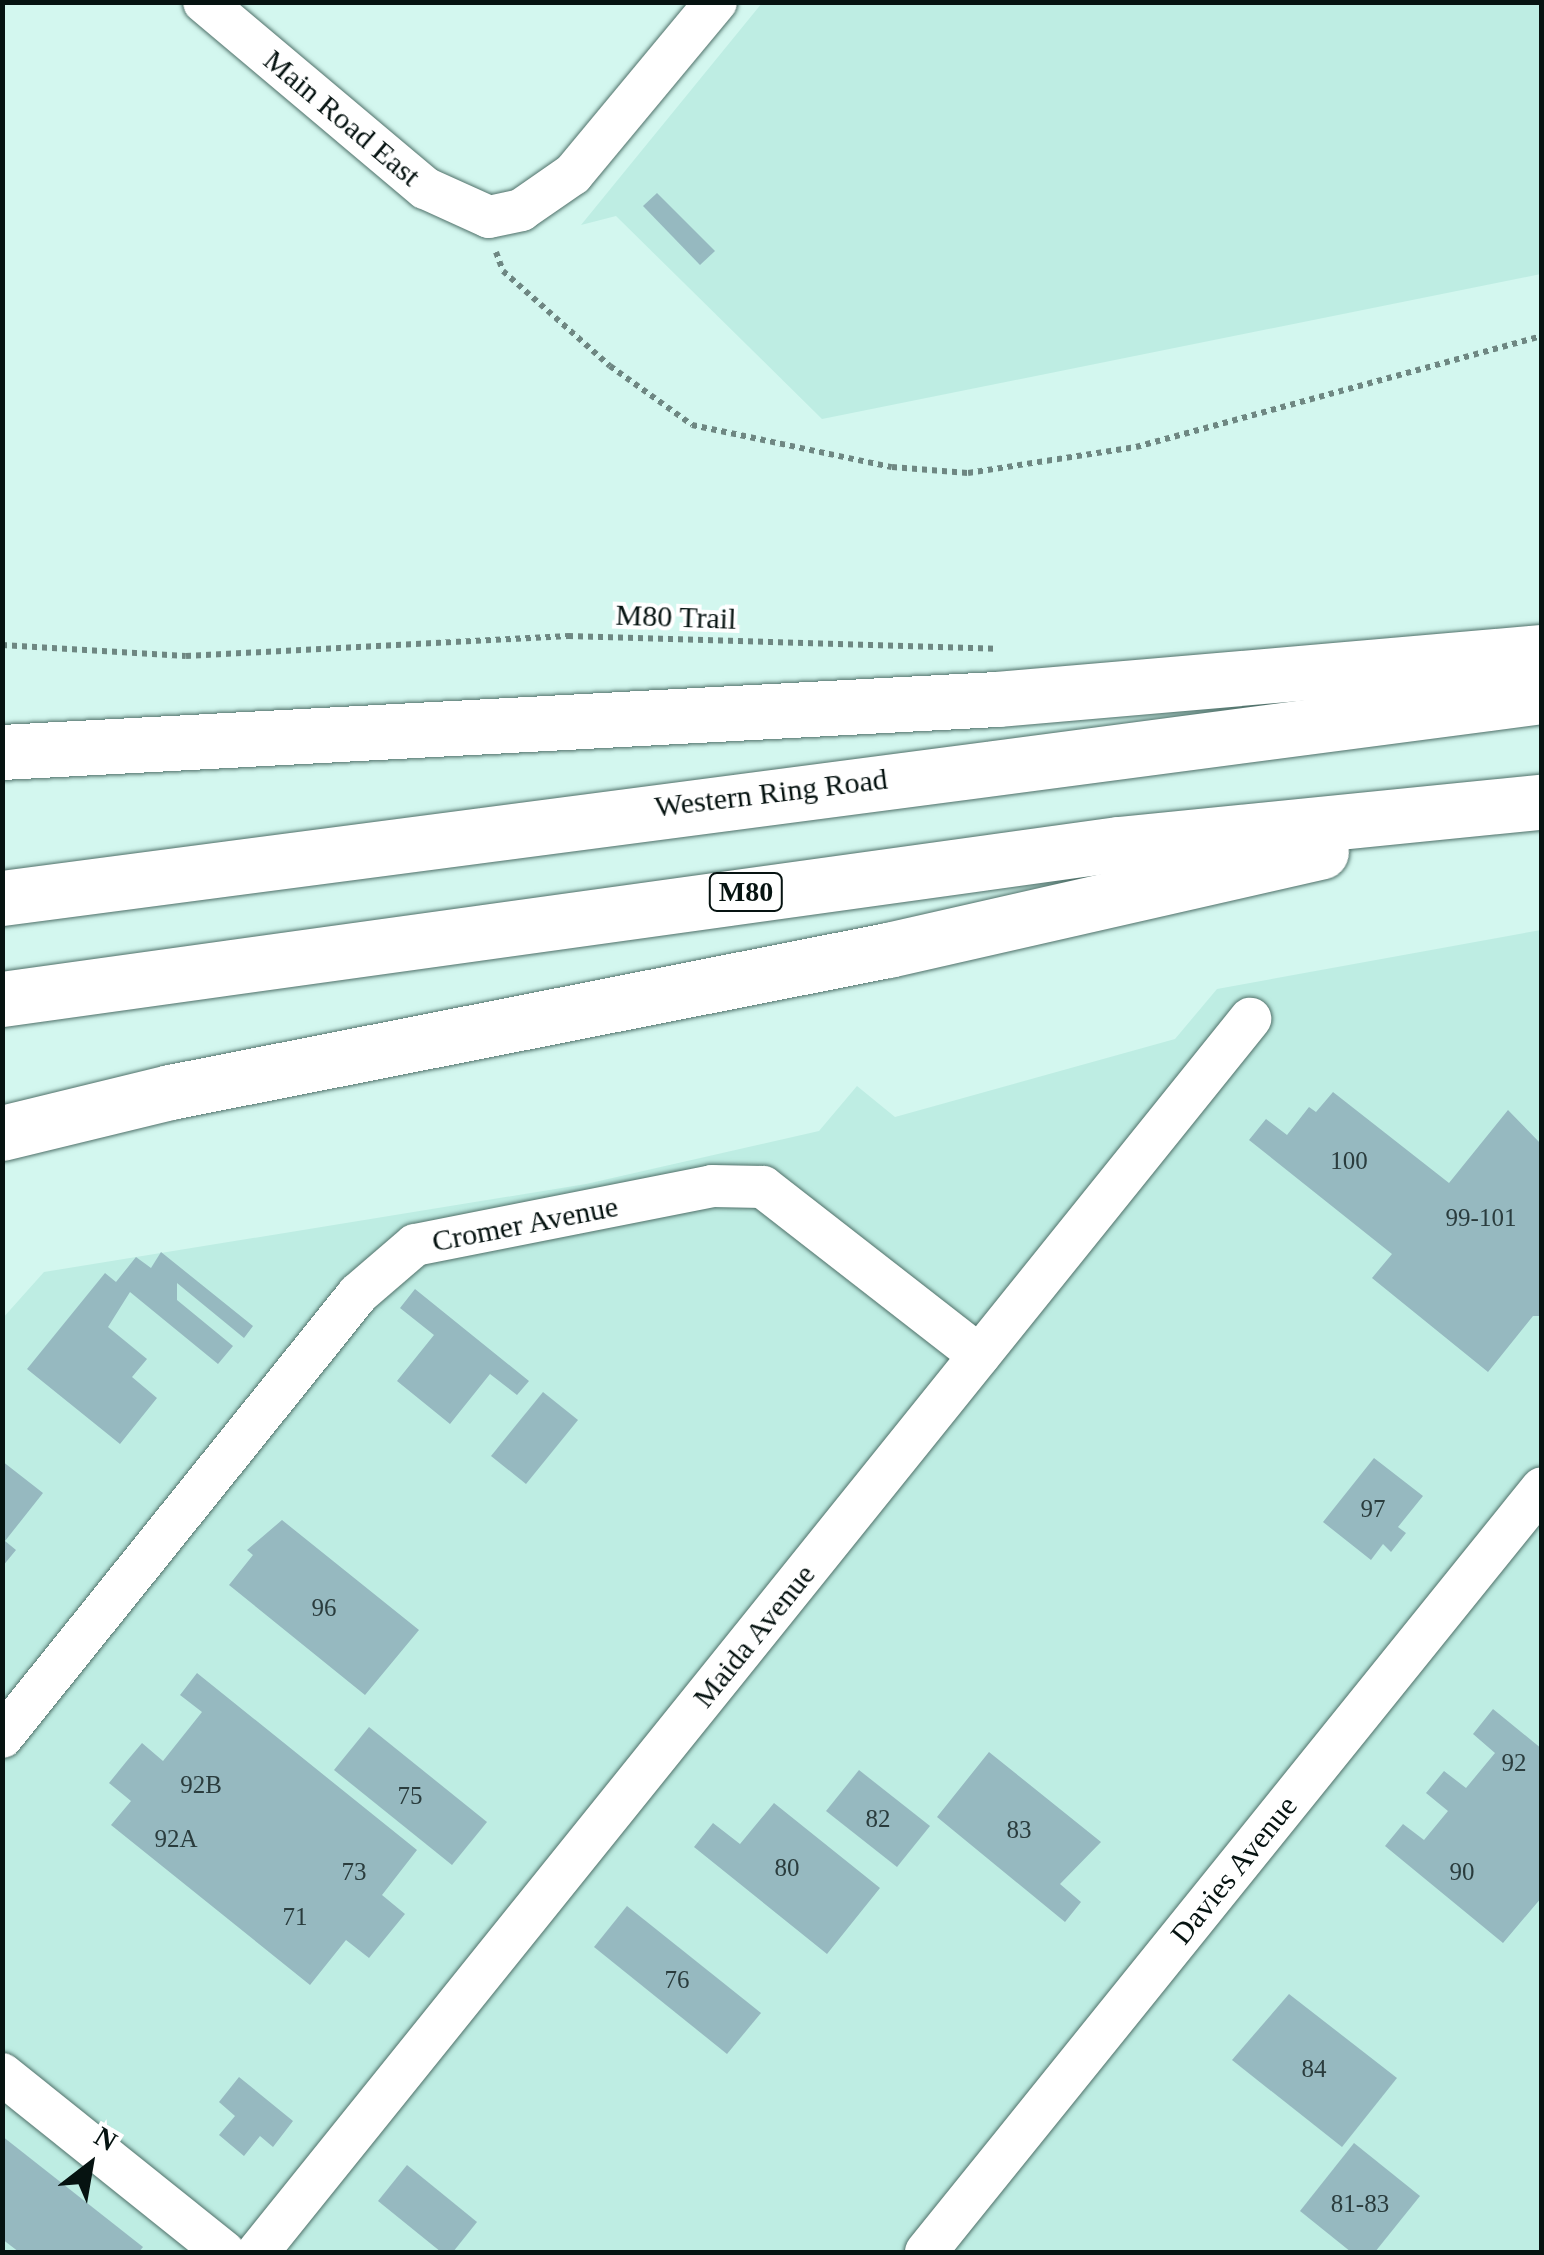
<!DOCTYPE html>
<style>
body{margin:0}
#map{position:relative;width:1544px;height:2255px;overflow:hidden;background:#d3f7ef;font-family:"Times New Roman",serif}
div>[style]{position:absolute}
.built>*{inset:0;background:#beede3}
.building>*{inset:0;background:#96b9c0}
.path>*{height:6px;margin-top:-3px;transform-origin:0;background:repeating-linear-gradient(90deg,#6e8782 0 5px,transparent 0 10px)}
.roads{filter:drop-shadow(0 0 2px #4f7069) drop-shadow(0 0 2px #4f7069)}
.minor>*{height:42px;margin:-21px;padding:0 21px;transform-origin:21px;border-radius:21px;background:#fff}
.highway>*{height:55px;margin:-27.5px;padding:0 27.5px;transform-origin:27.5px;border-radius:27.5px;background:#fff}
span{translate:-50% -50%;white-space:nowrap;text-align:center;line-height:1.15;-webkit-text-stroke:8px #fff;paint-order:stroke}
.number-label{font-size:25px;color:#2a3c3d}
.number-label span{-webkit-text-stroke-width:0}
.shield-label span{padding:2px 8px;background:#fff;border:2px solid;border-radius:8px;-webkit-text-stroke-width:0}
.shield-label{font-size:28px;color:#061311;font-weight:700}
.street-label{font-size:30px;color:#061311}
.frame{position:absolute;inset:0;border:5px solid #061311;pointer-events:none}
.north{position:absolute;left:40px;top:2115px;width:100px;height:100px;-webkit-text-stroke:8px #fff;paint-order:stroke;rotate:31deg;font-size:28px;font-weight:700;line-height:40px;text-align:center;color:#061311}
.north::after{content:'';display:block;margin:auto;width:35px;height:45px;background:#061311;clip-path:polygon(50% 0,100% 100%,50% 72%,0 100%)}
</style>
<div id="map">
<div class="built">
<div style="clip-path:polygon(762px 3px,1541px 3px,1541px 274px,822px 419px,616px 216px,581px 225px)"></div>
<div style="clip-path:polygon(1541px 930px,1541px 2252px,3px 2252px,2px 1319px,44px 1272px,586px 1184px,819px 1131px,857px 1086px,895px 1117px,1175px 1039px,1217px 989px)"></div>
</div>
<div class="building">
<div style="clip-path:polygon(657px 193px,715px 251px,700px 265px,643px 206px)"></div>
<div style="clip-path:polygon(1333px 1092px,1449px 1183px,1508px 1110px,1542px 1145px,1542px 1316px,1533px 1316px,1488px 1372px,1372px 1278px,1392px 1254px,1249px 1140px,1266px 1119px,1287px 1135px,1309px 1107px,1316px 1112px)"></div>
<div style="clip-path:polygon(161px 1252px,253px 1326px,244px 1338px,177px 1283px,177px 1300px,233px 1346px,218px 1364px,130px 1292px,108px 1327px,147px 1359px,132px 1377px,157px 1398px,120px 1444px,27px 1369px,105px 1273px,116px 1282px,136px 1257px,151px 1268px)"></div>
<div style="clip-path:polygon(415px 1289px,529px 1381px,517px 1395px,490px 1374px,450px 1424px,397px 1381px,434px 1335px,400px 1308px)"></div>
<div style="clip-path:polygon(543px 1392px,578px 1420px,526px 1484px,491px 1456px)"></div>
<div style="clip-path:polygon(1374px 1458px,1423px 1496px,1398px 1527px,1406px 1533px,1391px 1552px,1383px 1544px,1371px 1560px,1323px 1522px)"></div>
<div style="clip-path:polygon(2px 1461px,43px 1493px,5px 1541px,16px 1550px,2px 1567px)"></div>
<div style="clip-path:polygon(282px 1520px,419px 1630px,365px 1695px,229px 1585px,253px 1555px,247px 1550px)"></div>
<div style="clip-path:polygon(197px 1673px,417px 1850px,382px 1895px,405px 1914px,369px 1958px,346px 1940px,310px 1985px,111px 1825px,131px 1801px,109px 1783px,126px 1762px,142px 1743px,163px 1761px,202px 1712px,180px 1695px)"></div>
<div style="clip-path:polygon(1493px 1709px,1542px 1749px,1542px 1897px,1503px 1943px,1385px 1846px,1403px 1824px,1424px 1840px,1448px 1811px,1426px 1793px,1444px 1771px,1466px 1788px,1495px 1753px,1473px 1734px)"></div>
<div style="clip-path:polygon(369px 1727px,487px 1822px,452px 1865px,334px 1770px)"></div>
<div style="clip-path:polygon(989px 1752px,1101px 1842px,1060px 1884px,1081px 1902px,1065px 1922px,937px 1817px)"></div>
<div style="clip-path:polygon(859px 1770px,930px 1826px,897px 1867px,826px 1811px)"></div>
<div style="clip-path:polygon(774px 1803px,880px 1888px,827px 1954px,694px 1847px,713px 1823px,740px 1844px)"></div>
<div style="clip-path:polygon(627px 1906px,761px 2013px,727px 2054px,594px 1947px)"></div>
<div style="clip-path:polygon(1289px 1994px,1397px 2078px,1342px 2147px,1232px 2060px)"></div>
<div style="clip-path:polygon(239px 2077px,293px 2121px,273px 2147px,260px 2136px,244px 2156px,219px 2135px,235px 2116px,219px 2102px)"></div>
<div style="clip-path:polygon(2px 2136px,143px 2247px,139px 2252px,19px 2252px,2px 2239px)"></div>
<div style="clip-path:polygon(1354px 2143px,1420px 2196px,1375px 2252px,1351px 2252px,1300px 2211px)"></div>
<div style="clip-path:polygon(407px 2165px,477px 2222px,453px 2252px,441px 2252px,378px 2201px)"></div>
</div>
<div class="path">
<div style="left:496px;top:252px;width:20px;rotate:70deg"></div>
<div style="left:503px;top:271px;width:143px;rotate:41.6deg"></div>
<div style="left:610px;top:366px;width:101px;rotate:35.7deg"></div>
<div style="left:692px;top:425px;width:204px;rotate:11.9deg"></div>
<div style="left:892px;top:467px;width:76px;rotate:4.5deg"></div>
<div style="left:968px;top:473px;width:170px;rotate:-8.8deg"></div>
<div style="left:1136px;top:447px;width:421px;rotate:-15.3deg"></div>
<div style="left:2px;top:645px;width:184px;rotate:3.4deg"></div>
<div style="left:186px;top:656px;width:383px;rotate:-3deg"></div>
<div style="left:568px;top:636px;width:429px;rotate:1.7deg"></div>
</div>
<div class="roads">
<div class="minor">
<div style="left:204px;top:2px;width:289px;rotate:40.1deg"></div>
<div style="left:425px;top:188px;width:70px;rotate:24.4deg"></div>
<div style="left:489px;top:217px;width:33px;rotate:-12deg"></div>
<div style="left:521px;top:210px;width:63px;rotate:-34.7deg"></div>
<div style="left:573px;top:174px;width:224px;rotate:-50.3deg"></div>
<div style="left:2px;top:1737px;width:568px;rotate:-51.21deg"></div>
<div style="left:358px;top:1294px;width:75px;rotate:-40.7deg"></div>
<div style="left:415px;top:1245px;width:303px;rotate:-11.2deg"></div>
<div style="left:712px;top:1186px;width:51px;rotate:1.1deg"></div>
<div style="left:763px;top:1187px;width:274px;rotate:37.9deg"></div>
<div style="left:2px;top:2074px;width:285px;rotate:38.7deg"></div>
<div style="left:258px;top:2252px;width:1583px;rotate:-51.18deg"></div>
<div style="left:926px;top:2252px;width:981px;rotate:-51.12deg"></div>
</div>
<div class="highway">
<div style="left:2px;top:752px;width:996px;rotate:-3.05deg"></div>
<div style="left:997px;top:699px;width:547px;rotate:-4.93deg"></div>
<div style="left:2px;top:898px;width:1553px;rotate:-7.47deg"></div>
<div style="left:2px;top:999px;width:1127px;rotate:-7.91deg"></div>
<div style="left:1118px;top:844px;width:426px;rotate:-5.7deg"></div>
<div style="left:2px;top:1133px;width:173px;rotate:-13.7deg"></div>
<div style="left:170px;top:1092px;width:732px;rotate:-11.19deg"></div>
<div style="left:888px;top:950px;width:444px;rotate:-12.8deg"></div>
</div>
</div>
<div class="number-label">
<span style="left:1349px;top:1161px">100</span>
<span style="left:1481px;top:1218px">99-101</span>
<span style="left:1373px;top:1509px">97</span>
<span style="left:324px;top:1608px">96</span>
<span style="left:1514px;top:1763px">92</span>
<span style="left:201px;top:1785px">92B</span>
<span style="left:410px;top:1796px">75</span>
<span style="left:878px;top:1819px">82</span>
<span style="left:1019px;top:1830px">83</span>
<span style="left:176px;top:1839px">92A</span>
<span style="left:787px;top:1868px">80</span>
<span style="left:354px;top:1872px">73</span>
<span style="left:1462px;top:1872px">90</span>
<span style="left:295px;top:1917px">71</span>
<span style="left:677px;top:1980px">76</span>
<span style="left:1314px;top:2069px">84</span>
<span style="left:1360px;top:2204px">81-83</span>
</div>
<div class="shield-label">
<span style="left:746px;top:892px">M80</span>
</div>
<div class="street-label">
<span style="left:342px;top:118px;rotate:40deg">Main Road East</span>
<span style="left:676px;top:617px;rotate:2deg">M80 Trail</span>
<span style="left:771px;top:793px;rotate:-7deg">Western Ring Road</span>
<span style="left:525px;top:1224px;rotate:-11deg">Cromer Avenue</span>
<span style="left:754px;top:1636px;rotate:-51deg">Maida Avenue</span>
<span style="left:1234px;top:1870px;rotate:-51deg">Davies Avenue</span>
</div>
<div class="frame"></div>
<div class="north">N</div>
</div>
